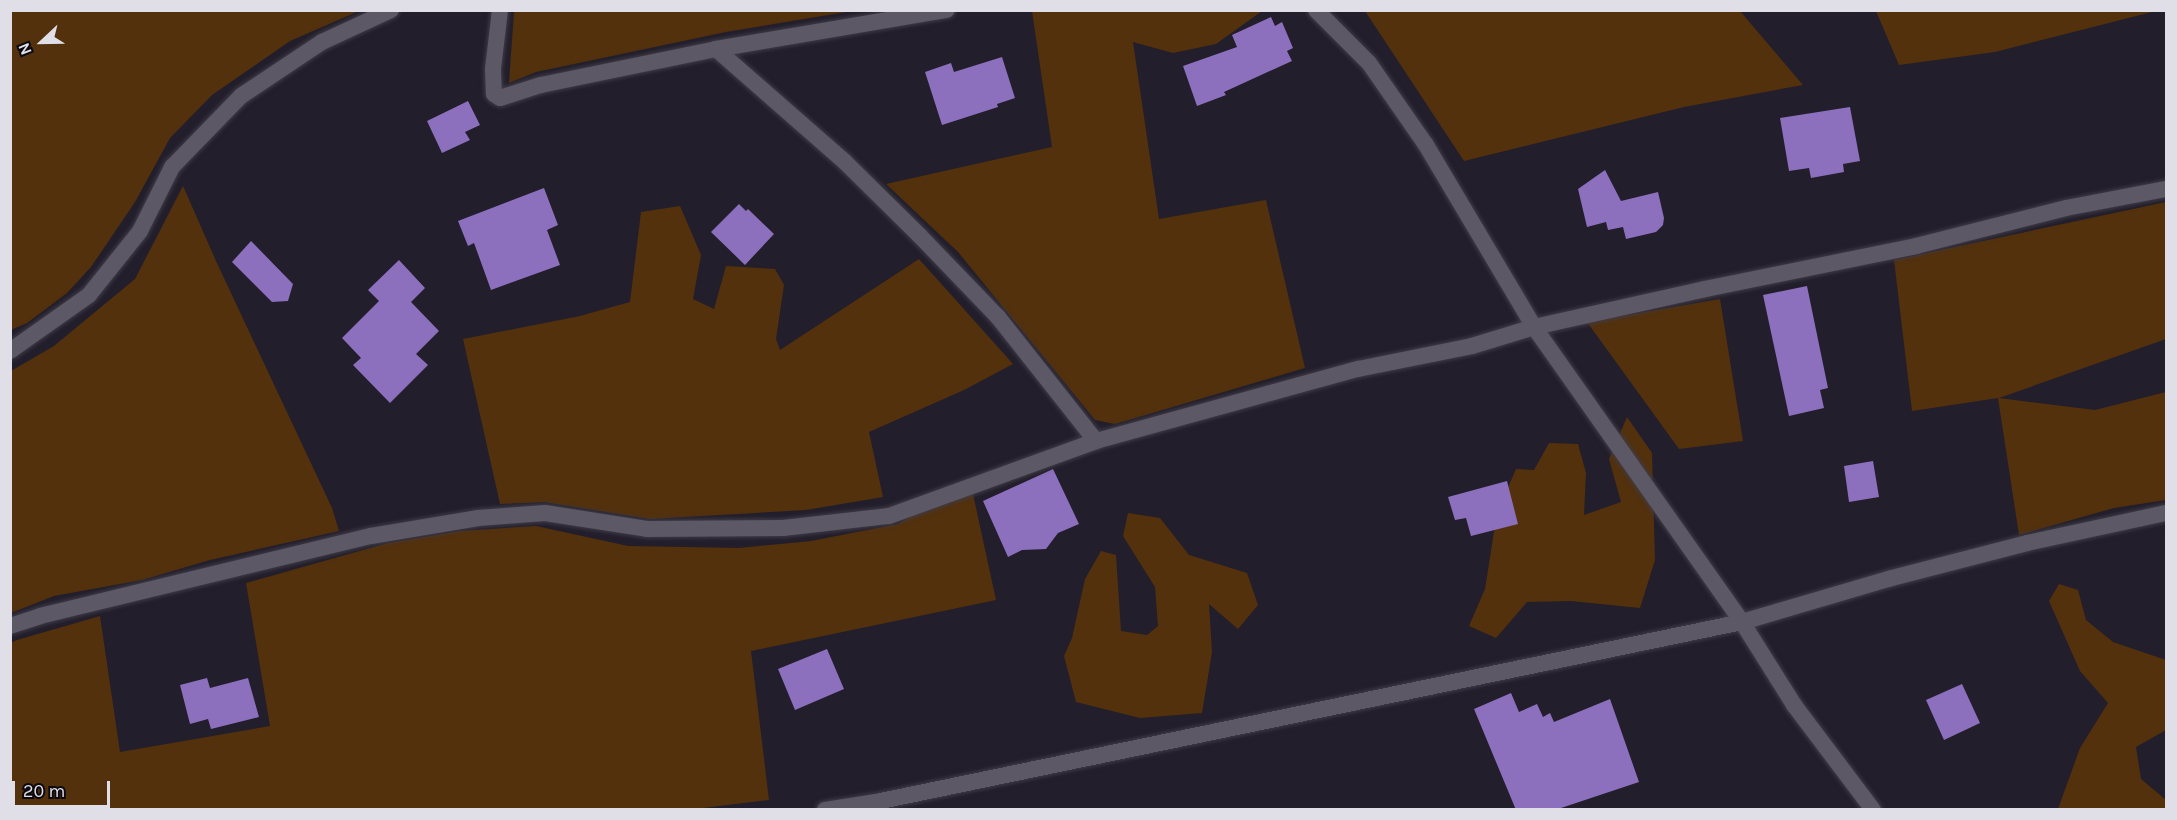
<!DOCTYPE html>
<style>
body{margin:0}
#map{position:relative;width:2177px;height:820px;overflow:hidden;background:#221e2b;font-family:Karla,sans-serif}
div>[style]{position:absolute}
.green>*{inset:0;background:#53310d}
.building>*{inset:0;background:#8c70be}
.roads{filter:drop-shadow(0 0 2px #3f3b46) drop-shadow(0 0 2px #3f3b46)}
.minor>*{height:16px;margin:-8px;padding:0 8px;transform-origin:8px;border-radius:8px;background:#5c5866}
span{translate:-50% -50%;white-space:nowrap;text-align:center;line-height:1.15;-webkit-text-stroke:5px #0b090f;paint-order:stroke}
.frame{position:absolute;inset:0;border:12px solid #e0dee6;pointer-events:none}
.north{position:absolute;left:12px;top:12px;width:60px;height:60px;-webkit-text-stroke:4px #0b090f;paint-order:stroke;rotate:248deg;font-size:16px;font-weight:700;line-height:24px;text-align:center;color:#e0dee6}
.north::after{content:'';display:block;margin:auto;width:21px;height:27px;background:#e0dee6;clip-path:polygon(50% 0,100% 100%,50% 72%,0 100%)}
.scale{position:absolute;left:12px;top:781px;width:98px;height:27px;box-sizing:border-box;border:3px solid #e0dee6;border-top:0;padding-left:8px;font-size:18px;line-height:21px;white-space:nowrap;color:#e0dee6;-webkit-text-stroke:4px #0b090f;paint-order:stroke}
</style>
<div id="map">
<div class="green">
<div style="clip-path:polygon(11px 10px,359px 10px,359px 11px,290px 41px,212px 95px,170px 138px,135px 202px,91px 267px,67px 293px,27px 323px,11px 330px)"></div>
<div style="clip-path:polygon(514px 11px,514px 10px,852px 11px,726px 32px,536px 72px,509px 83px)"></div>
<div style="clip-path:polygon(1032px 11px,1262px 11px,1216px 44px,1173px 53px,1133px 42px,1159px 219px,1266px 200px,1305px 368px,1115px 424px,1095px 420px,958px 252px,886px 184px,1052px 147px)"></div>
<div style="clip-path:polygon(1365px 11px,1740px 11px,1803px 85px,1684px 107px,1464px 161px)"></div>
<div style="clip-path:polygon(1876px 11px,2156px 11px,1995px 52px,1899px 65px)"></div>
<div style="clip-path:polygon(183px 186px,216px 261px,332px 508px,339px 531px,210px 560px,142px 580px,54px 596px,11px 613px,11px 371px,54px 346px,135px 279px)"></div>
<div style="clip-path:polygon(2166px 202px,2166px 339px,1999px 398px,2095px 410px,2166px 392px,2166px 500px,2114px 508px,2019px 535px,1998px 398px,1912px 411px,1894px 260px)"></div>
<div style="clip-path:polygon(680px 206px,701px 255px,693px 299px,714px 309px,726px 266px,775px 269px,784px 285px,776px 339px,780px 350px,919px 259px,1013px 364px,964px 390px,869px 432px,883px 497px,806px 510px,650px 519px,544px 502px,500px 504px,463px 339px,580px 316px,630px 302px,641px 212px)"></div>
<div style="clip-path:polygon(1720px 299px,1743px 441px,1679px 449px,1587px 322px)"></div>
<div style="clip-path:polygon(1627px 417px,1652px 453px,1655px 560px,1640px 608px,1571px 601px,1527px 602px,1496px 638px,1469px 626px,1485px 589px,1497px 513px,1516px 469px,1534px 470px,1549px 443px,1578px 444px,1586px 473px,1584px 515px,1621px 502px,1609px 459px)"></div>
<div style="clip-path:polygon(973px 494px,996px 600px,751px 651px,769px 800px,687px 810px,11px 810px,10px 643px,17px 640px,100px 616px,120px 752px,270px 726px,246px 583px,388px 543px,460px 531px,536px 526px,628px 546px,739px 548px,811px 541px,898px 524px,926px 507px)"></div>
<div style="clip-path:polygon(1128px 513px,1160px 518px,1189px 555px,1247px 573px,1258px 605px,1238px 629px,1209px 604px,1212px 652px,1202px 713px,1140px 718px,1076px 702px,1064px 656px,1072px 638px,1085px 579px,1101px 551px,1116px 555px,1121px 631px,1147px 635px,1158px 626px,1155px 587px,1123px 536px)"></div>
<div style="clip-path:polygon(2059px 584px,2078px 590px,2086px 620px,2113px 642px,2166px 660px,2166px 730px,2136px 747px,2141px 779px,2166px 800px,2166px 809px,2058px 809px,2080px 748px,2108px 703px,2080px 671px,2049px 601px)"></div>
</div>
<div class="building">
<div style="clip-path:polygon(1271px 17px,1275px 26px,1282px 22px,1293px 48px,1287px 51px,1292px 61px,1224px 92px,1226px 95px,1197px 106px,1183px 66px,1237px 47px,1232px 35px)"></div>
<div style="clip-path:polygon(1002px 57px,1015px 98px,997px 104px,998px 107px,942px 125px,925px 72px,951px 63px,954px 72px)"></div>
<div style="clip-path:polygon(468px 101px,480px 125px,465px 132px,470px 140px,442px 153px,427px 121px)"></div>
<div style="clip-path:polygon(1850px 107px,1860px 161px,1843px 164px,1844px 172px,1811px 178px,1809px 168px,1789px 171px,1780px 118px)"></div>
<div style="clip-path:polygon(1605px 170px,1621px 201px,1658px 192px,1664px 218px,1663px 225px,1656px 232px,1626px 239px,1623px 227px,1608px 230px,1606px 222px,1587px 227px,1578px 189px)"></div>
<div style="clip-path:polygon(544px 188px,558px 225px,547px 230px,560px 265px,491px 290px,474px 243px,468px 246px,458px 221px)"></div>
<div style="clip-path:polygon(739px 204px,746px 211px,748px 209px,774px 234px,745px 265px,711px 232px)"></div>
<div style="clip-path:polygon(251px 241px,293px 284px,288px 301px,272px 302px,232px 262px)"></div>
<div style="clip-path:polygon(399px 260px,425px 288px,411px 302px,439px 331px,416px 354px,428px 365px,390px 403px,353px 365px,361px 358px,342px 338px,379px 301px,368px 290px)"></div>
<div style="clip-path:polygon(1807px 286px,1828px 388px,1820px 390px,1824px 408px,1789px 416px,1763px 295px)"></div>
<div style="clip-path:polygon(1873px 461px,1879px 497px,1849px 502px,1844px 466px)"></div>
<div style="clip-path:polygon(1053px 469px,1079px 524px,1058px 533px,1046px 549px,1022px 550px,1008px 557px,983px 501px)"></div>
<div style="clip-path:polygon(1507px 481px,1518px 524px,1471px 536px,1466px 518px,1455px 520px,1448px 497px)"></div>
<div style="clip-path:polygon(827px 649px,844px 689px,795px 710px,778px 669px)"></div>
<div style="clip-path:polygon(207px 678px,210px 688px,248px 678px,259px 717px,211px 729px,208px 719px,190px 724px,180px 685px)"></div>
<div style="clip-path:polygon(1962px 684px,1980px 723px,1944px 740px,1926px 700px)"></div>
<div style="clip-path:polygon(1511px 693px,1519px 712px,1537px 704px,1543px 717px,1550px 713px,1554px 722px,1610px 699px,1639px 782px,1555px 810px,1516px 810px,1474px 709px)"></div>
</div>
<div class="roads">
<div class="minor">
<div style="left:500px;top:10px;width:59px;rotate:96.8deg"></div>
<div style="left:493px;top:69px;width:25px;rotate:88deg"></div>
<div style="left:494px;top:94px;width:7px;rotate:34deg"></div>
<div style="left:500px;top:98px;width:43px;rotate:-17.6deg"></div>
<div style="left:541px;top:85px;width:179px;rotate:-11.6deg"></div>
<div style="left:716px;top:49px;width:234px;rotate:-9.6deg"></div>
<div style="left:1316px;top:10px;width:75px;rotate:45deg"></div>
<div style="left:1369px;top:63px;width:100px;rotate:55.2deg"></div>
<div style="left:1426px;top:145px;width:212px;rotate:59.3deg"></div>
<div style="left:1534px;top:327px;width:361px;rotate:54.8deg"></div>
<div style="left:1742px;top:622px;width:98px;rotate:57.9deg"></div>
<div style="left:1794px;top:705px;width:131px;rotate:53deg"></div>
<div style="left:716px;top:49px;width:171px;rotate:41.2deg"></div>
<div style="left:845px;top:162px;width:105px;rotate:44.6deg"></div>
<div style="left:920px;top:236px;width:112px;rotate:46.1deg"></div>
<div style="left:998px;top:317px;width:158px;rotate:51.7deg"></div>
<div style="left:10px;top:351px;width:97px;rotate:-35.3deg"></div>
<div style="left:89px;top:295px;width:82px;rotate:-51.4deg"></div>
<div style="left:140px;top:231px;width:72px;rotate:-63.4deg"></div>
<div style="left:172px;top:167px;width:99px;rotate:-45.8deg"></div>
<div style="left:241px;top:96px;width:97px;rotate:-33.7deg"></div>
<div style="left:322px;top:42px;width:76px;rotate:-24.9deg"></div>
<div style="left:10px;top:626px;width:32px;rotate:-18deg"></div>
<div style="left:40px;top:616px;width:341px;rotate:-13.6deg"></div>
<div style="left:371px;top:536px;width:109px;rotate:-9.5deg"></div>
<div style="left:478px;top:518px;width:67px;rotate:-4.3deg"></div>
<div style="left:545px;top:513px;width:103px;rotate:8.9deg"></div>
<div style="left:647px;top:529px;width:136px;rotate:-0.4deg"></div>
<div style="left:783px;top:528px;width:107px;rotate:-6.5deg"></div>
<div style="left:889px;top:516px;width:220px;rotate:-19.9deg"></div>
<div style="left:1096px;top:441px;width:272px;rotate:-15.4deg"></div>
<div style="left:1358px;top:369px;width:116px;rotate:-11.4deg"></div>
<div style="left:1472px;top:346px;width:65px;rotate:-17deg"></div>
<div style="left:1534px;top:327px;width:175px;rotate:-12.5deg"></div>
<div style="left:1705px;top:289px;width:215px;rotate:-11.5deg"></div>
<div style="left:1916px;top:246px;width:155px;rotate:-14.2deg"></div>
<div style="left:2066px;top:208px;width:102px;rotate:-10.8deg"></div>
<div style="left:825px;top:810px;width:52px;rotate:-8.9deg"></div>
<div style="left:876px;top:802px;width:885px;rotate:-11.74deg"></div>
<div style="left:1742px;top:622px;width:152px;rotate:-16.4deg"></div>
<div style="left:1888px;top:579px;width:144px;rotate:-14.5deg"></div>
<div style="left:2027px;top:543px;width:142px;rotate:-12.2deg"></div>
</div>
</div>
<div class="frame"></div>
<div class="north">N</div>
<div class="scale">20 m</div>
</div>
